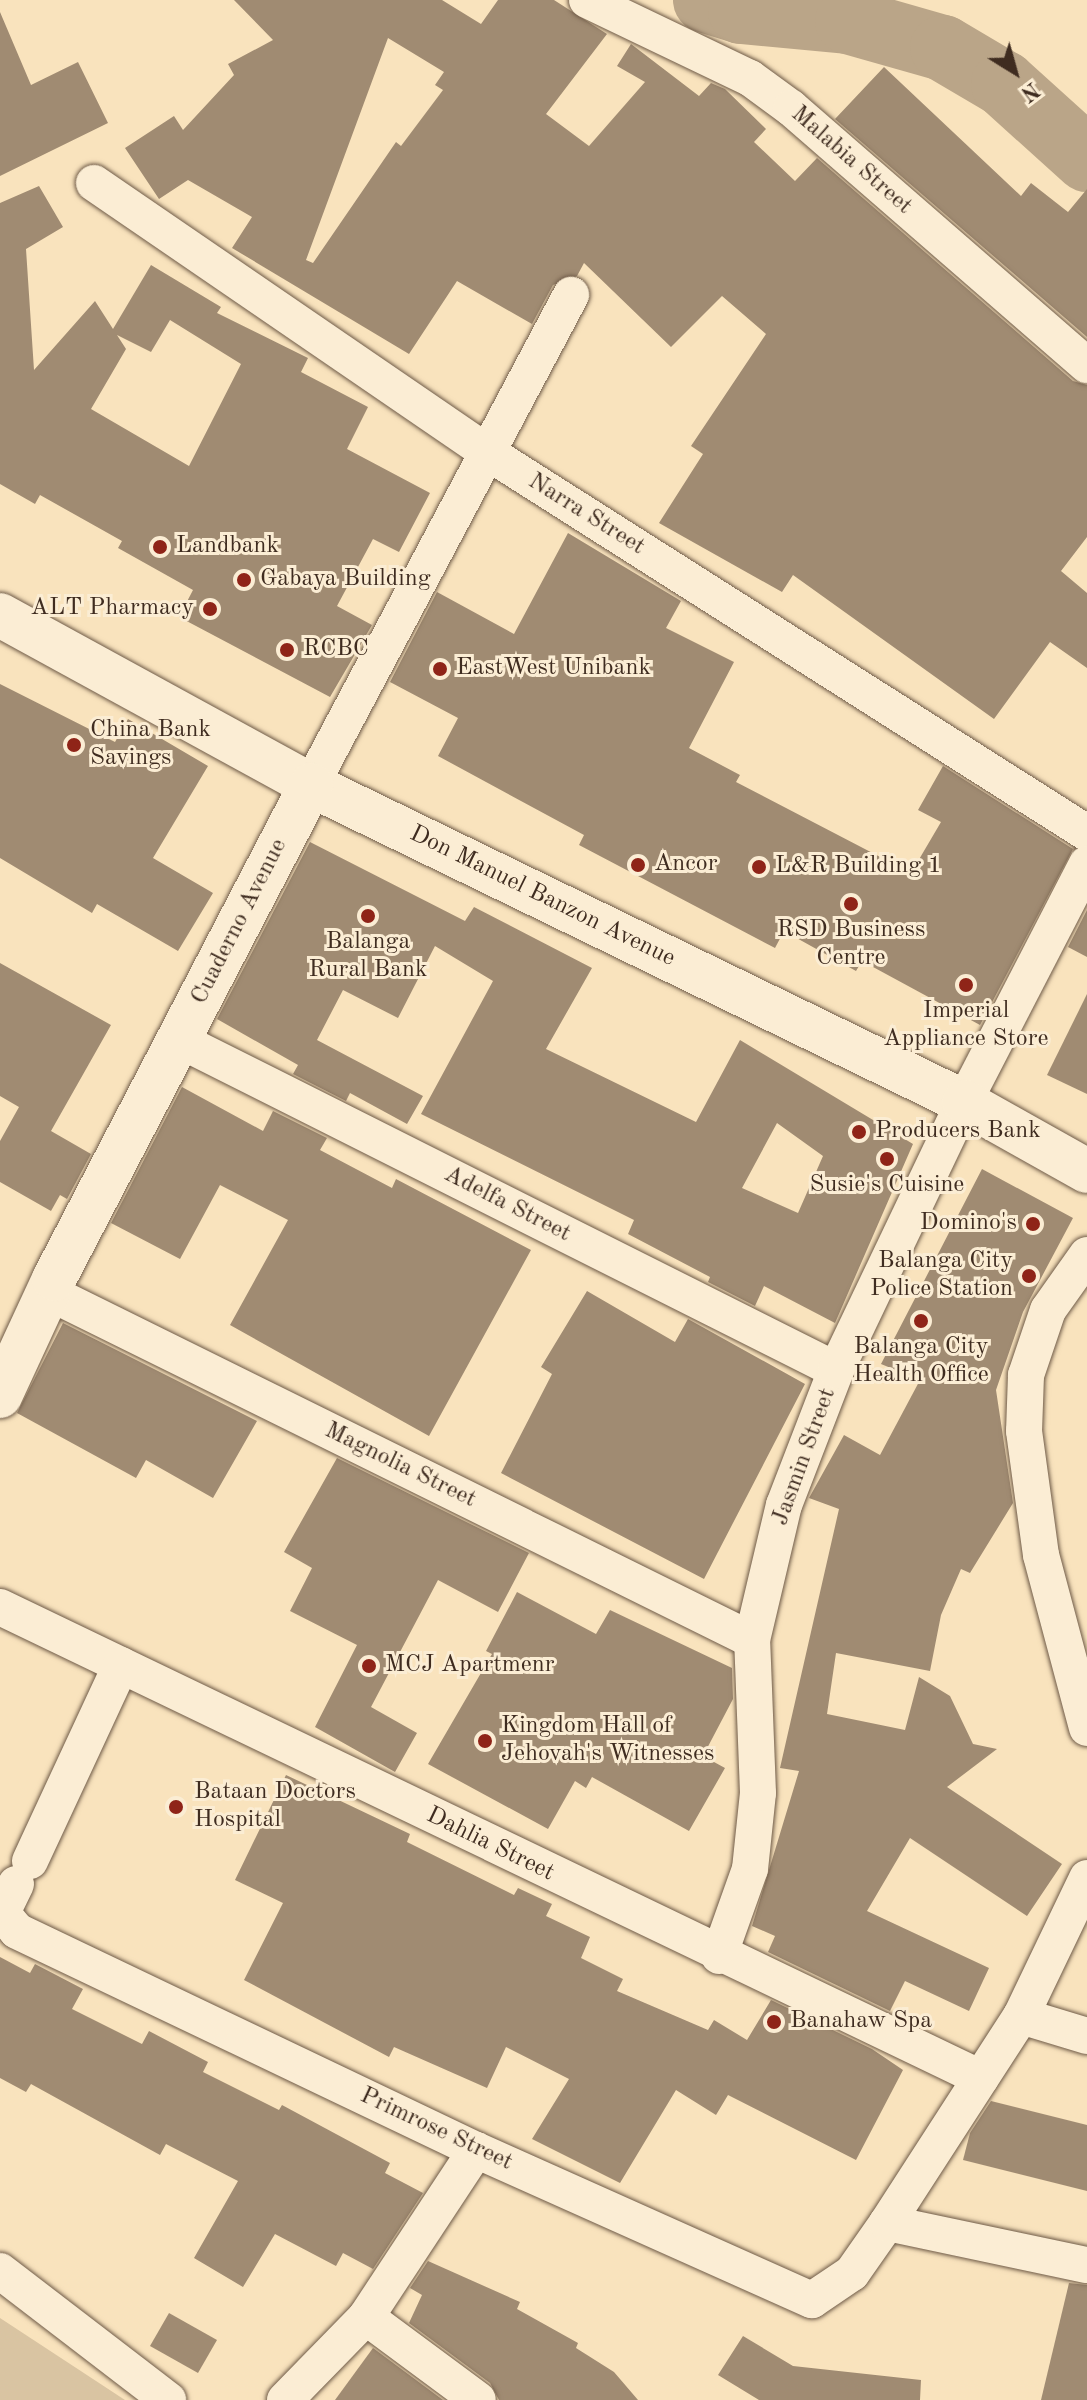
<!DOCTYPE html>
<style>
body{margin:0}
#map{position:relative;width:1087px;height:2400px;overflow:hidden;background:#f9e3bd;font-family:"Old Standard TT",serif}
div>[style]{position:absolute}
.green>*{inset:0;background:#d9c4a2}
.river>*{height:66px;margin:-33px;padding:0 33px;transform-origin:33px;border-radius:33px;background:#baa588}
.building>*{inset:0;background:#a08b72}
.roads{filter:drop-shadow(0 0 2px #6e5a47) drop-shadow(0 0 2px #6e5a47)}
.street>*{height:36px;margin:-18px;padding:0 18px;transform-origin:18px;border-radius:18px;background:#fbedd4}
.secondary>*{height:44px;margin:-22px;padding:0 22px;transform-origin:22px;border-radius:22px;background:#fbedd4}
.dots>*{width:22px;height:22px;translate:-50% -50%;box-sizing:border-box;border:4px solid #fbedd4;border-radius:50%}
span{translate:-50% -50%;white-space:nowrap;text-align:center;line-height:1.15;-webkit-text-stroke:6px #fbedd4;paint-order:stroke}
.street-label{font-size:24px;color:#3f2c20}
.poi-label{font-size:24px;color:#3f2c20}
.left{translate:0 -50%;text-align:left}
.right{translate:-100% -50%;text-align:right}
.north{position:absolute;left:975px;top:32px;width:80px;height:80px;-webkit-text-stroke:6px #fbedd4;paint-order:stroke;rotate:143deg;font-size:22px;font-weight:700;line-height:32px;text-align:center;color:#3f2c20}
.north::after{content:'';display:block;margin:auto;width:28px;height:36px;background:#3f2c20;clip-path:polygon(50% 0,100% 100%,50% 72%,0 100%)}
</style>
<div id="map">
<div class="green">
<div style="clip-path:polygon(0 2318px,125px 2400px,0 2400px)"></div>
</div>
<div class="river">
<div style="left:706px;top:0;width:37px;rotate:17deg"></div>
<div style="left:741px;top:11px;width:107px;rotate:5.3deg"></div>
<div style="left:848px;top:21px;width:99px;rotate:15.9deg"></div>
<div style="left:943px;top:48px;width:71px;rotate:30.5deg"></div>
<div style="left:1004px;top:84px;width:112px;rotate:42.1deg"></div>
</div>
<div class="building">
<div style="clip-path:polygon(evenodd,234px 0,442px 0,481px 24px,498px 0,554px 0,607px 34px,546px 114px,589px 146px,645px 82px,617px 66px,631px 44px,699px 96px,711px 83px,725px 89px,766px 129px,754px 142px,795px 181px,817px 158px,1073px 381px,1087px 385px,1087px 537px,1061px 571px,1087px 593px,1087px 668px,1050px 642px,994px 719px,793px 575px,782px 592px,659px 523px,703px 454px,691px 446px,766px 334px,722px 296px,671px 347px,584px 263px,577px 276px,553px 285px,532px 324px,457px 281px,409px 354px,232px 248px,252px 217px,188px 180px,159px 199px,125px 148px,174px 116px,183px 130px,234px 75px,228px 64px,273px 40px,234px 0,388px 38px,444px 72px,435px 85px,443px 90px,401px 146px,396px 142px,313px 263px,306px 260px,388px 38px)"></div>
<div style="clip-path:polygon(0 12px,31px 85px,78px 62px,108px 123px,0 176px)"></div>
<div style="clip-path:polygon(884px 67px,1021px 196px,1031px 183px,1068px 212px,1087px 189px,1087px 337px,835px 119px)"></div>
<div style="clip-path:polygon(evenodd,39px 186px,63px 227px,26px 249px,34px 370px,95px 301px,113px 329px,151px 265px,221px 307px,217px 313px,308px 358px,301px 372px,368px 407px,347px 449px,430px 493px,399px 552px,373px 539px,337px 606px,372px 625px,330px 697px,179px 617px,193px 590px,118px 548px,122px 541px,40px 495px,35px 504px,0 484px,0 203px,39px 186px,170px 320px,241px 364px,189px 466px,91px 409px,126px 349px,117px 335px,151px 352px,170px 320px)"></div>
<div style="clip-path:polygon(568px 533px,681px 601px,666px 628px,734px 662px,689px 748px,740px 775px,736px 782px,911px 873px,941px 822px,918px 810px,943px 766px,1073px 849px,980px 1025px,862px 961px,856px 971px,784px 931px,775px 948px,579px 845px,584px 835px,438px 756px,458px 718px,390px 682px,437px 592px,514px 634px)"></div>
<div style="clip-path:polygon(0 684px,115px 742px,128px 719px,208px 766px,153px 858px,213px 893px,178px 951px,97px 904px,92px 913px,0 858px)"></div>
<div style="clip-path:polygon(evenodd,310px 842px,465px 921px,474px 907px,592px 968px,546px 1049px,696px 1122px,740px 1040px,913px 1144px,835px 1323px,764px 1286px,755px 1306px,708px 1282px,710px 1277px,628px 1234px,634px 1220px,421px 1114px,493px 981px,435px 946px,398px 1018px,343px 990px,317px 1040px,423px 1096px,407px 1124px,350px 1093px,346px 1101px,293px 1074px,298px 1065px,217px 1019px,310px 842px,777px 1123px,823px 1156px,798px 1213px,742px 1188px,777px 1123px)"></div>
<div style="clip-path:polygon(1087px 910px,1087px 957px,1068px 947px)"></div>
<div style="clip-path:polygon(0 963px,111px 1025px,51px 1131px,91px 1154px,67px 1199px,60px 1195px,51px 1211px,0 1182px,0 1141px,19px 1107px,0 1096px)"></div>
<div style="clip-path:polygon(1087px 994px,1087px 1094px,1047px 1075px)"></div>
<div style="clip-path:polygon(182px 1087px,263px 1131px,273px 1111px,327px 1138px,320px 1150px,392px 1188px,396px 1179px,531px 1250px,429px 1436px,230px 1325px,288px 1220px,220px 1185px,180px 1259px,111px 1223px)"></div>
<div style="clip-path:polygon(982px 1169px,1073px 1218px,1023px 1312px,996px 1390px,1013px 1503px,970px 1573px,961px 1569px,941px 1615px,930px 1671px,836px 1653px,827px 1714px,905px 1730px,919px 1677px,950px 1696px,973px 1744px,997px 1749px,947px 1787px,1062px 1864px,1027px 1916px,910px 1838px,867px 1911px,989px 1968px,969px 2011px,905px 1981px,890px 2011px,768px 1952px,775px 1936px,752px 1926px,799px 1771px,780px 1768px,839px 1509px,809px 1498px,844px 1435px,880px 1455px,920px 1380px,881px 1364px)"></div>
<div style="clip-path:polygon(587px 1291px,675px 1342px,688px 1319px,805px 1384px,704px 1579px,501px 1473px,552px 1374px,541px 1367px)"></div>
<div style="clip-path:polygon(63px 1323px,257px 1421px,213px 1498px,146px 1460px,136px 1478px,17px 1413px)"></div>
<div style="clip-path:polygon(337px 1458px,529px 1553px,498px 1612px,438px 1580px,371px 1707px,417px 1733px,395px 1772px,315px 1727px,357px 1645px,290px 1611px,312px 1568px,284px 1552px)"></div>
<div style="clip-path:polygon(517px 1592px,596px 1634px,610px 1610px,732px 1668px,733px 1699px,703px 1756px,725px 1768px,689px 1831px,592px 1777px,586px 1788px,575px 1781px,548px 1829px,428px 1764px,492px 1654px,486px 1651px)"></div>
<div style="clip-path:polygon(286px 1775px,410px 1834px,407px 1842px,514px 1895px,518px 1888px,552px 1904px,546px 1916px,590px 1937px,581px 1958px,623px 1979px,617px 1991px,708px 2030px,714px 2020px,747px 2040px,771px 2000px,872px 2049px,903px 2070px,856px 2160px,728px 2095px,716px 2115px,676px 2090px,620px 2183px,532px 2139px,569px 2079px,506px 2047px,487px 2088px,394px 2047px,389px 2057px,244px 1980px,283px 1903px,235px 1880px)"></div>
<div style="clip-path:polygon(0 1957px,30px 1973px,35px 1964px,83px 1989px,72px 2009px,142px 2044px,149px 2031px,208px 2062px,203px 2072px,279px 2110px,282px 2105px,390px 2163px,385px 2173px,423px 2193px,373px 2269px,343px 2253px,336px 2266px,275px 2234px,243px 2287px,194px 2258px,238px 2181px,166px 2144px,160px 2155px,31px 2084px,26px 2092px,0 2078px)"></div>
<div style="clip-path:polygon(991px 2101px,1087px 2125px,1087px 2191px,963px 2160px,970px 2133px)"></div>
<div style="clip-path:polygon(428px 2261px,520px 2302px,517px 2309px,578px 2343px,576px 2348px,614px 2372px,638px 2400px,499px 2400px,490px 2383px,409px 2323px,422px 2295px,410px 2288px)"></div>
<div style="clip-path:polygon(1069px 2283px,1087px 2285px,1087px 2400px,1041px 2400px)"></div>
<div style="clip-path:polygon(169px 2313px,217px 2340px,198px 2373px,150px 2346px)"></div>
<div style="clip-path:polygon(743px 2336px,793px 2366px,921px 2380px,920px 2400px,759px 2400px,718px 2375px)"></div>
<div style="clip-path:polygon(373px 2348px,443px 2400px,335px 2400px)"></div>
</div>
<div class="roads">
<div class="street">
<div style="left:587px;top:0;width:181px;rotate:25.6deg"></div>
<div style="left:750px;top:78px;width:51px;rotate:36.2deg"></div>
<div style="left:791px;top:108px;width:392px;rotate:41deg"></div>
<div style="left:94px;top:183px;width:476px;rotate:34.4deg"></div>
<div style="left:487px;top:452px;width:711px;rotate:32.42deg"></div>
<div style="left:311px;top:785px;width:555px;rotate:-62.05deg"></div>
<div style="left:179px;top:1040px;width:735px;rotate:26.67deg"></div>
<div style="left:1087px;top:1255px;width:67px;rotate:125.3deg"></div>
<div style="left:1048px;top:1310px;width:69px;rotate:108.7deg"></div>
<div style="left:1026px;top:1375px;width:56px;rotate:92deg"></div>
<div style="left:1024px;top:1431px;width:125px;rotate:82.2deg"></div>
<div style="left:1041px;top:1555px;width:179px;rotate:75.1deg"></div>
<div style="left:48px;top:1292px;width:785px;rotate:26.3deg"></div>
<div style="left:0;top:1607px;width:1088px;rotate:25.65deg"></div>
<div style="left:30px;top:1861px;width:216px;rotate:-65.1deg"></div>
<div style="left:16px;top:1884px;width:32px;rotate:116deg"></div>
<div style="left:2px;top:1913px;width:23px;rotate:50deg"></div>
<div style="left:17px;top:1931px;width:509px;rotate:25.51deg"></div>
<div style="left:476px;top:2150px;width:368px;rotate:24.1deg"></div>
<div style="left:812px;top:2300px;width:48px;rotate:-34deg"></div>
<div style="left:852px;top:2273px;width:61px;rotate:-55deg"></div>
<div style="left:887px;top:2223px;width:247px;rotate:-57.1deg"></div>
<div style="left:1021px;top:2016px;width:153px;rotate:-64.4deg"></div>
<div style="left:719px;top:1956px;width:92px;rotate:-70.4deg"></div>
<div style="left:750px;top:1869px;width:76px;rotate:-84deg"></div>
<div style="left:758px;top:1793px;width:153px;rotate:-92.2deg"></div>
<div style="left:752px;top:1640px;width:139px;rotate:-76.7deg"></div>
<div style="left:784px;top:1505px;width:145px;rotate:-68.9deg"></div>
<div style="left:836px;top:1370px;width:297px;rotate:-64.5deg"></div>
<div style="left:964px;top:1102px;width:268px;rotate:-62.7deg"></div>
<div style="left:1021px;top:2016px;width:69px;rotate:16.9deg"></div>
<div style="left:887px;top:2223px;width:204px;rotate:11.9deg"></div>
<div style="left:0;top:2271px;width:212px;rotate:37.5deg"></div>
<div style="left:366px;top:2317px;width:139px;rotate:36.5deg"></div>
<div style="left:285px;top:2400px;width:116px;rotate:-45.7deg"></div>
<div style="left:366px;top:2317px;width:200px;rotate:-56.6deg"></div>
</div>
<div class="secondary">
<div style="left:0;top:615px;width:354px;rotate:28.7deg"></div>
<div style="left:311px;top:785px;width:726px;rotate:25.89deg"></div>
<div style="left:964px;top:1102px;width:141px;rotate:29.3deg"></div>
<div style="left:0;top:1396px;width:129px;rotate:-65.2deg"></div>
<div style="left:54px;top:1279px;width:557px;rotate:-62.51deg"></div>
</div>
</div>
<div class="dots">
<div style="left:160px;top:547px;background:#8f2418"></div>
<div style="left:244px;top:580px;background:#8f2418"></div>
<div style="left:210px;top:609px;background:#8f2418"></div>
<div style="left:287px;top:650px;background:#8f2418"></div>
<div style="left:440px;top:669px;background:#8f2418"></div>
<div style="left:74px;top:745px;background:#8f2418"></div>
<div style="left:638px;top:865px;background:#8f2418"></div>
<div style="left:759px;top:867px;background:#8f2418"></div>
<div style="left:851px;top:904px;background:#8f2418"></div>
<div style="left:368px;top:916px;background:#8f2418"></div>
<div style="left:966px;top:985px;background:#8f2418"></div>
<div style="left:859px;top:1132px;background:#8f2418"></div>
<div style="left:887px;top:1159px;background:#8f2418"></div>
<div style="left:1033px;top:1224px;background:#8f2418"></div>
<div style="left:1029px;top:1276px;background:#8f2418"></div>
<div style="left:921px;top:1321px;background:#8f2418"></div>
<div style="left:369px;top:1666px;background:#8f2418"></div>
<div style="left:485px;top:1741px;background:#8f2418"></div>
<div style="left:176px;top:1807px;background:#8f2418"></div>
<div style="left:774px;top:2022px;background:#8f2418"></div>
</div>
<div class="street-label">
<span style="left:851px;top:161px;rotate:41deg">Malabia Street</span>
<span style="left:586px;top:515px;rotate:32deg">Narra Street</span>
<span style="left:542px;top:897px;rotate:26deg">Don Manuel Banzon Avenue</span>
<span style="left:240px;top:922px;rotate:-63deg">Cuaderno Avenue</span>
<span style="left:507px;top:1205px;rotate:27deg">Adelfa Street</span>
<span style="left:805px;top:1457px;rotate:-70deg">Jasmin Street</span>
<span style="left:400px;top:1466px;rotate:26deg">Magnolia Street</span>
<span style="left:490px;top:1845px;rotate:26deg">Dahlia Street</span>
<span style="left:436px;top:2130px;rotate:25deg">Primrose Street</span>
</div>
<div class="poi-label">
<span class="left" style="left:176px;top:547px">Landbank</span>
<span class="left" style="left:260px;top:580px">Gabaya Building</span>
<span class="right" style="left:194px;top:609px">ALT Pharmacy</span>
<span class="left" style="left:303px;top:650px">RCBC</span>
<span class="left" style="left:456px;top:669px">EastWest Unibank</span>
<span class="left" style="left:90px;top:745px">China Bank<br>Savings</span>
<span class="left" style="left:654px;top:865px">Ancor</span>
<span class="left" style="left:775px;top:867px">L&amp;R Building 1</span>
<span style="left:851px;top:945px">RSD Business<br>Centre</span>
<span style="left:368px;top:957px">Balanga<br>Rural Bank</span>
<span style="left:966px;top:1026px">Imperial<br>Appliance Store</span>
<span class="left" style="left:875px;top:1132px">Producers Bank</span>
<span style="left:887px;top:1186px">Susie's Cuisine</span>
<span class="right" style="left:1017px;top:1224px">Domino's</span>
<span class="right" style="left:1013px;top:1276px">Balanga City<br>Police Station</span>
<span style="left:921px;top:1362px">Balanga City<br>Health Office</span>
<span class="left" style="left:385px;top:1666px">MCJ Apartmenr</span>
<span class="left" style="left:501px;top:1741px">Kingdom Hall of<br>Jehovah's Witnesses</span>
<span class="left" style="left:194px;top:1807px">Bataan Doctors<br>Hospital</span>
<span class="left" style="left:790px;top:2022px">Banahaw Spa</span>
</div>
<div class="north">N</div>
</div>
